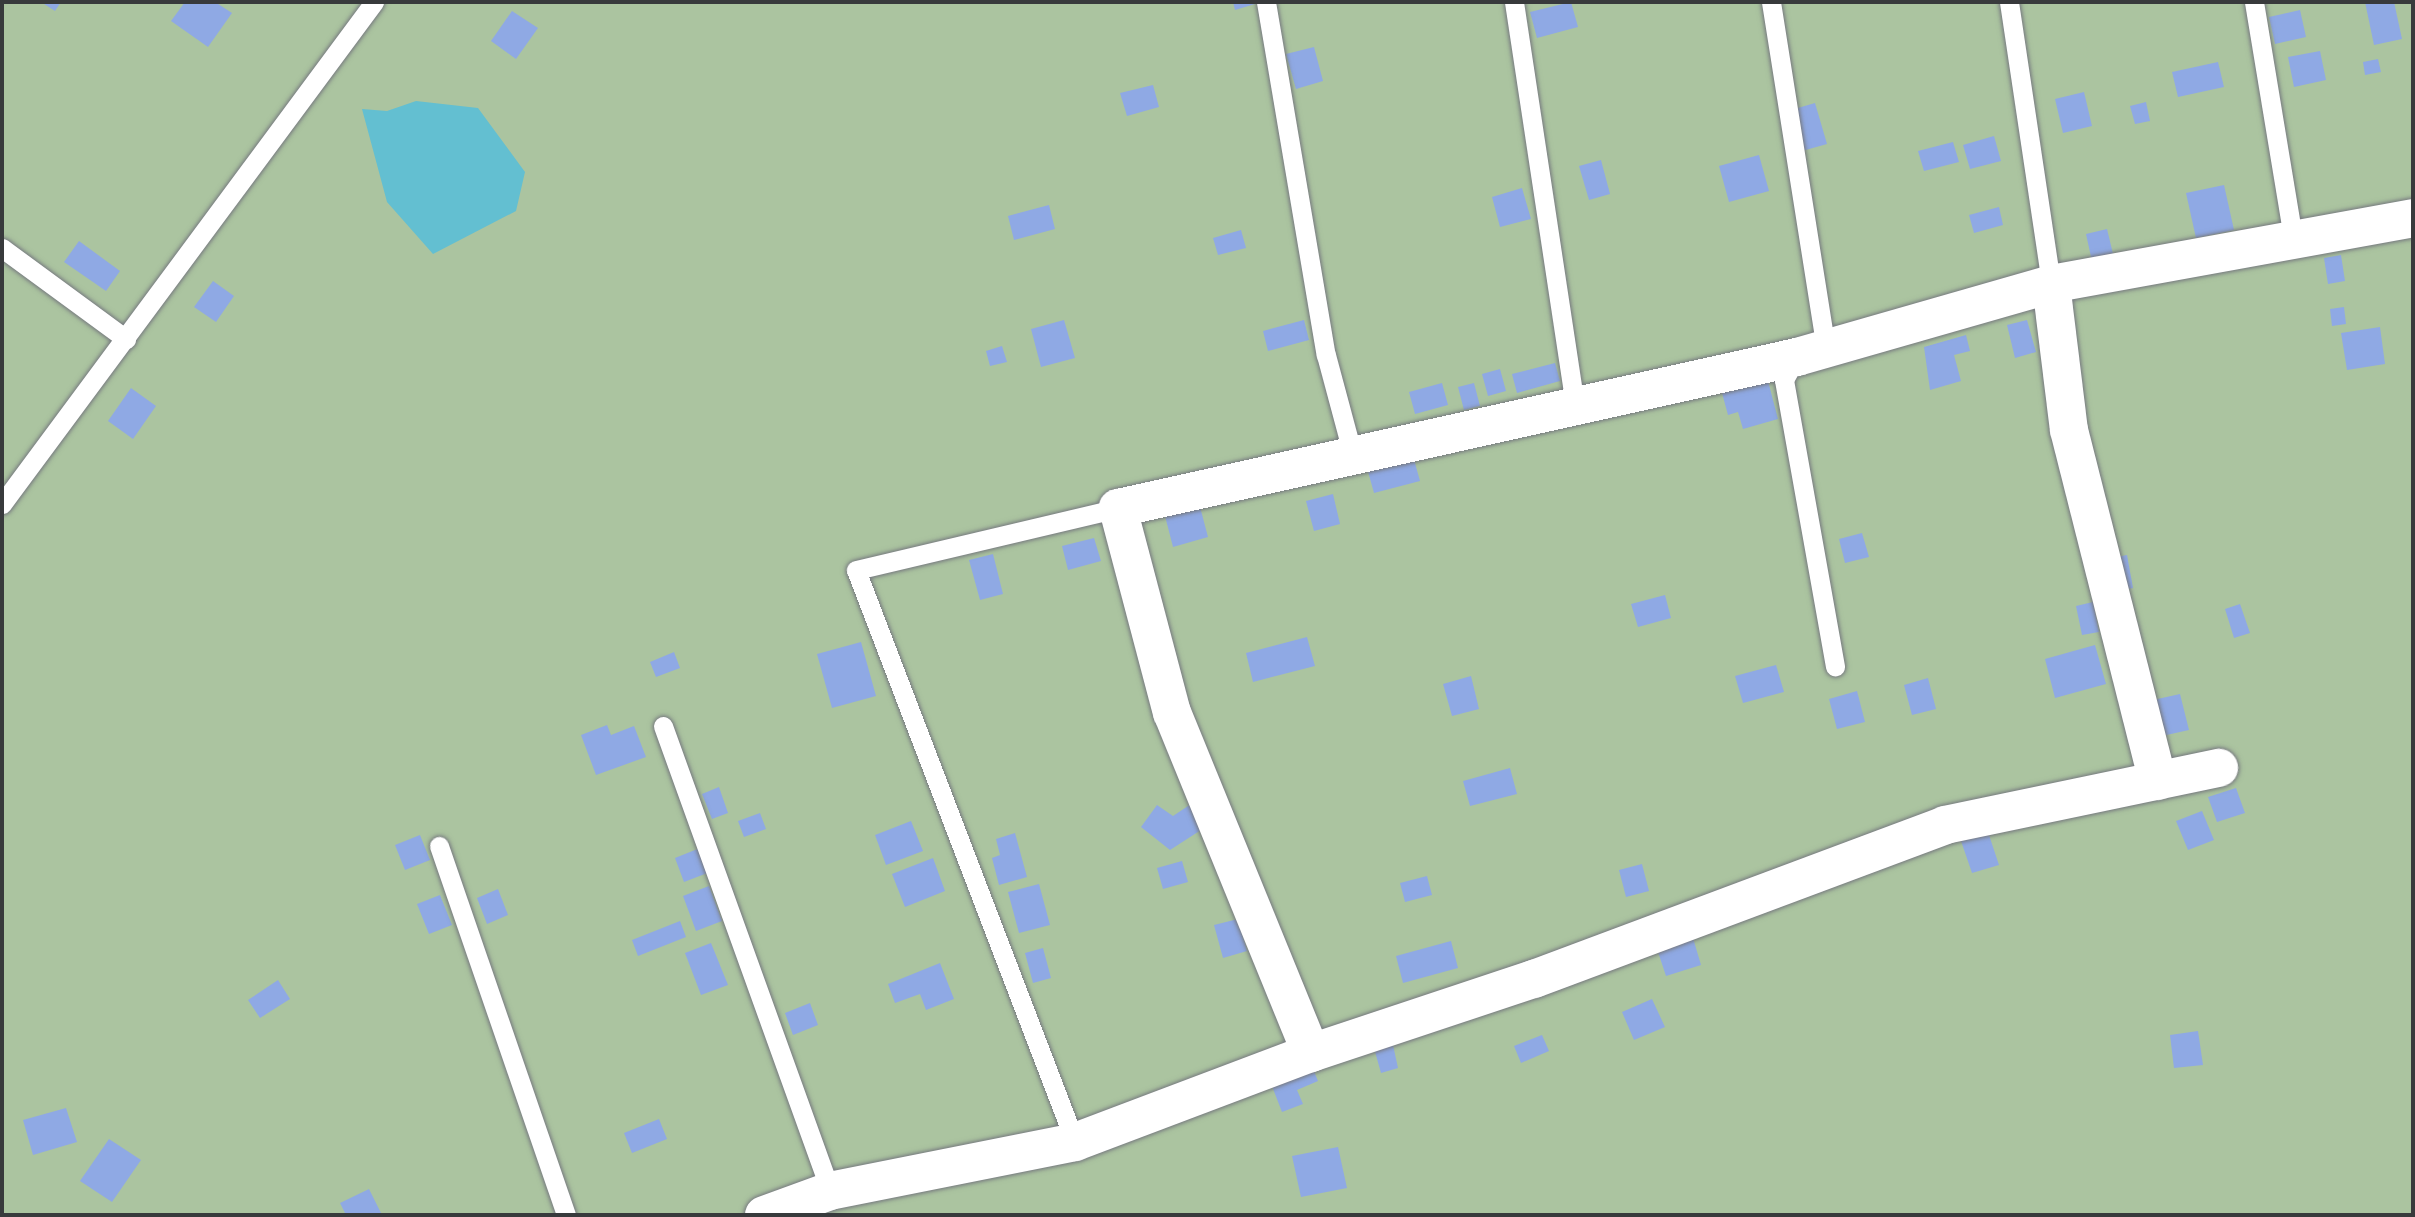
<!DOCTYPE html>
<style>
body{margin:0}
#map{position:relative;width:2415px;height:1217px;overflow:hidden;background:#e1e4ea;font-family:"IBM Plex Sans",sans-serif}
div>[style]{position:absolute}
.green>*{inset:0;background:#abc4a0}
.water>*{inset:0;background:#63bfd1}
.building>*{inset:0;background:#8fa9e4}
.roads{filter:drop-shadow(0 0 2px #76797f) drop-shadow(0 0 2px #76797f)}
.service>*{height:19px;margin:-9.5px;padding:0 9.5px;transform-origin:9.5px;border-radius:9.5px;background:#fff}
.minor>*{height:38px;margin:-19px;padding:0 19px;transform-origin:19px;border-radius:19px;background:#fff}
span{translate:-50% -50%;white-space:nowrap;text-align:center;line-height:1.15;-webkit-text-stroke:6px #eef1f8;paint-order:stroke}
.frame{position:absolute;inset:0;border:4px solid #383a3c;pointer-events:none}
</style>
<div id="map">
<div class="green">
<div style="clip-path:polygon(2px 2px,2413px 2px,2413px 1215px,2px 1215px)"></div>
</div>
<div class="water">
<div style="clip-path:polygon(416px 101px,478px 108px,525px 172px,516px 211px,433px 254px,387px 202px,362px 109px,387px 111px)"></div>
</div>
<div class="building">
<div style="clip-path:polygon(41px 2px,61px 2px,55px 11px)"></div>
<div style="clip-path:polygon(185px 2px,215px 2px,232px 13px,208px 47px,171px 21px)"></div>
<div style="clip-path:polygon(1233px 2px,1254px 2px,1255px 4px,1235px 10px)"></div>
<div style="clip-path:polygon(1571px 2px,1578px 27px,1537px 38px,1530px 12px)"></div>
<div style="clip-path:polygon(2365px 2px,2394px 2px,2402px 39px,2374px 45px)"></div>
<div style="clip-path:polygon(2300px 10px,2306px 37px,2275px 44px,2269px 17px)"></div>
<div style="clip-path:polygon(512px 11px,538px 28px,516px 59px,491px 41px)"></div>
<div style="clip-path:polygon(1314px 47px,1323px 81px,1296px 89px,1286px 54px)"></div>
<div style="clip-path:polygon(2320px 51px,2326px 80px,2294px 87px,2288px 57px)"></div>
<div style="clip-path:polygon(2378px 59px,2381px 72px,2365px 75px,2363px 62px)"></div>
<div style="clip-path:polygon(2218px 62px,2224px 87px,2178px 97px,2172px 72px)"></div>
<div style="clip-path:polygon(1153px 85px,1159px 107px,1127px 116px,1120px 93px)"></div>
<div style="clip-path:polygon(2084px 92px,2092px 126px,2063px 133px,2055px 99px)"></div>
<div style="clip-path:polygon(2146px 102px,2150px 121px,2135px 124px,2130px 106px)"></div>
<div style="clip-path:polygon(1815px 103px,1827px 144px,1802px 151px,1791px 110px)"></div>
<div style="clip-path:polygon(1994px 136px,2001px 161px,1970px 169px,1963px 145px)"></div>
<div style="clip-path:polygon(1953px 142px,1959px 162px,1924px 171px,1918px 151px)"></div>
<div style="clip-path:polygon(1759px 155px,1769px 191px,1729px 202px,1719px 166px)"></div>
<div style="clip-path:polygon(1601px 160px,1610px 194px,1589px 200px,1579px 166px)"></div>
<div style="clip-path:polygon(2224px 185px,2234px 230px,2196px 238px,2186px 193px)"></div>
<div style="clip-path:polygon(1522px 188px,1531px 219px,1500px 227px,1492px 197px)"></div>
<div style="clip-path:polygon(1049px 205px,1055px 229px,1014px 240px,1008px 216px)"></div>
<div style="clip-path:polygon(1999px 207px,2003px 225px,1974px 233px,1969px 215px)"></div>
<div style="clip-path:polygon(2107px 229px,2115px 262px,2093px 266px,2086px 234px)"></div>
<div style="clip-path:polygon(1241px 230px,1246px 248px,1218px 255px,1213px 238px)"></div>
<div style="clip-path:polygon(79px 241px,120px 271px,106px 291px,64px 262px)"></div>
<div style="clip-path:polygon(2341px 255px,2345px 281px,2328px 284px,2324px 258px)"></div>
<div style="clip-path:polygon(213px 281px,234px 296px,216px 322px,194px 307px)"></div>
<div style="clip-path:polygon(2344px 307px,2346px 324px,2332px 326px,2330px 309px)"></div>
<div style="clip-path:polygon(1064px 320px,1075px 358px,1041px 367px,1031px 329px)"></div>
<div style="clip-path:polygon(1304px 320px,1309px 340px,1268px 351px,1263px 331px)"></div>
<div style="clip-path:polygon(2027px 320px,2036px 352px,2015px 358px,2007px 325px)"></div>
<div style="clip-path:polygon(2380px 327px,2385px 364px,2347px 370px,2341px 333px)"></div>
<div style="clip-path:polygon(1966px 335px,1970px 351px,1954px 355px,1961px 381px,1930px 390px,1924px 347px)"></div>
<div style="clip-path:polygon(1002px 346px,1007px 362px,990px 366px,986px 351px)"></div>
<div style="clip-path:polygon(1555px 363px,1560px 381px,1517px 393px,1512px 374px)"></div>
<div style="clip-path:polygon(1500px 369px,1506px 391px,1488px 396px,1482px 374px)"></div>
<div style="clip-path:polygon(1768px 381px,1778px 419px,1743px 429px,1738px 412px,1728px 415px,1722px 393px)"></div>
<div style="clip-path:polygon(1442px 383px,1448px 405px,1415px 414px,1409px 392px)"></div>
<div style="clip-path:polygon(1474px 383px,1480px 406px,1464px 410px,1458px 387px)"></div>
<div style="clip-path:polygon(131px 388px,156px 406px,133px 439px,108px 421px)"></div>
<div style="clip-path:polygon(1413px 456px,1420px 481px,1374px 493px,1367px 468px)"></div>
<div style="clip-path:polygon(1333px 494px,1340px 524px,1314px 531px,1306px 501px)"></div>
<div style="clip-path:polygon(1199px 503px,1208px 537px,1173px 547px,1164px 512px)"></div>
<div style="clip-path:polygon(1862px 533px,1869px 557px,1845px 563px,1839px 539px)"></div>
<div style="clip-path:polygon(1094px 538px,1101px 561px,1068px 570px,1062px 546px)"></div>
<div style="clip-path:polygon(993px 554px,1003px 594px,980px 600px,969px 560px)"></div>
<div style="clip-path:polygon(2127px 555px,2133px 588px,2117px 591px,2111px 558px)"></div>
<div style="clip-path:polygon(1665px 595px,1671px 618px,1638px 627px,1631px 604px)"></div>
<div style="clip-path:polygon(2093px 602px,2099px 632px,2082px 635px,2076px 606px)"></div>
<div style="clip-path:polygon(2240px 604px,2250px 633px,2234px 638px,2225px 609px)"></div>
<div style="clip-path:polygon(1307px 637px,1315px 666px,1253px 682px,1246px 653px)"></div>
<div style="clip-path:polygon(861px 642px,876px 696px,832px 708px,817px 654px)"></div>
<div style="clip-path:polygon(2095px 645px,2106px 684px,2055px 698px,2045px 659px)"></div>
<div style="clip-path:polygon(674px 652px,680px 668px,656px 677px,650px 662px)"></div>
<div style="clip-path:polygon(1776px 665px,1784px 692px,1743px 703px,1735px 676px)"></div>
<div style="clip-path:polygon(1471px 676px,1479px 709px,1452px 716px,1443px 684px)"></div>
<div style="clip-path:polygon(1928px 678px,1936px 709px,1912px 715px,1904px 685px)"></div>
<div style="clip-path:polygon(1857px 691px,1865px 722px,1837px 729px,1829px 699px)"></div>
<div style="clip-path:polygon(2180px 694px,2189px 730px,2162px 736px,2153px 700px)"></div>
<div style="clip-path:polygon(607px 725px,611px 735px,634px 726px,646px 757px,596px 775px,581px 735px)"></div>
<div style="clip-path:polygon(1510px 768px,1517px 794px,1470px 806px,1463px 781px)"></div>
<div style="clip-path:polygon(719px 787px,728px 813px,712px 819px,702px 794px)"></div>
<div style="clip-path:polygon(2236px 788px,2245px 813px,2217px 822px,2208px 797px)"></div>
<div style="clip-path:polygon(1191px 804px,1201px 830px,1170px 850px,1141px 827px,1157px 805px,1173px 816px)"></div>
<div style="clip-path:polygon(2202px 811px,2214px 840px,2188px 850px,2176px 821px)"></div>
<div style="clip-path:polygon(760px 813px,766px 829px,744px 837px,738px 821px)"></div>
<div style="clip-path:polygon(911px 821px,923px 851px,886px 865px,875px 835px)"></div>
<div style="clip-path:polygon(1987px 829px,1999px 865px,1972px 873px,1960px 838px)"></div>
<div style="clip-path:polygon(1015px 833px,1027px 877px,999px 885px,992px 858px,1000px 855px,996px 839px)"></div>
<div style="clip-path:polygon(420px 835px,430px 860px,405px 870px,395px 845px)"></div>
<div style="clip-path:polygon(700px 848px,710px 872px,684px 882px,675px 858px)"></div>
<div style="clip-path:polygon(933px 858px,945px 891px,905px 907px,892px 874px)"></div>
<div style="clip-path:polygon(1182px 861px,1188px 882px,1163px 889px,1157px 868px)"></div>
<div style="clip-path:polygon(1642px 864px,1649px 891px,1626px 897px,1619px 870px)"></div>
<div style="clip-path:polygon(1427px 876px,1432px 895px,1405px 902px,1400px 883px)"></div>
<div style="clip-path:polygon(1039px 884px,1050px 925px,1019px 933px,1008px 892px)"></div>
<div style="clip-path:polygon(709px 886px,722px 921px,696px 931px,683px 896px)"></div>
<div style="clip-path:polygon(498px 889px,508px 915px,487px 924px,477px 898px)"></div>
<div style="clip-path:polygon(440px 895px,452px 925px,429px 934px,417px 904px)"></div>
<div style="clip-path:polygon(1238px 919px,1247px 951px,1223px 958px,1214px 925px)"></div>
<div style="clip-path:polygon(680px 921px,686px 937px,638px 956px,632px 940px)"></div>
<div style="clip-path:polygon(1693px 938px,1701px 965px,1666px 976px,1657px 949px)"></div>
<div style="clip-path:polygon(1451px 941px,1458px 968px,1403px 983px,1396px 956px)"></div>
<div style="clip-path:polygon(711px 943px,728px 985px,701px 995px,685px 953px)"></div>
<div style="clip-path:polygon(1043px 948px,1051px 978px,1033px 983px,1025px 953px)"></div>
<div style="clip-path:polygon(940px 963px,954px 999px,926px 1010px,920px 994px,895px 1003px,888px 984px)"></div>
<div style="clip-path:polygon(278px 980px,290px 999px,260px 1018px,248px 1000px)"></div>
<div style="clip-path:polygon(1652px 999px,1665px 1027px,1634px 1040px,1622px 1012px)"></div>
<div style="clip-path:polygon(810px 1003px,818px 1025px,793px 1035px,785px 1013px)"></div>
<div style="clip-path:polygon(2198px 1031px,2203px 1065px,2174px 1068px,2170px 1035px)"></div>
<div style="clip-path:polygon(1542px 1035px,1549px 1051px,1521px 1063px,1514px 1046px)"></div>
<div style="clip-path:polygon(1391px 1036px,1398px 1068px,1381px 1073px,1372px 1041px)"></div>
<div style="clip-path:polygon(1311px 1064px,1318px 1081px,1297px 1090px,1303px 1104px,1282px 1112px,1270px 1081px)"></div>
<div style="clip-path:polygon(66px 1108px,77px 1142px,33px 1155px,23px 1120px)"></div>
<div style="clip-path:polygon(659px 1119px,667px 1139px,632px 1153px,624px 1133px)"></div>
<div style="clip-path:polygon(109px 1139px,141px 1160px,112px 1202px,80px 1181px)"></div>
<div style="clip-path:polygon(1338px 1147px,1347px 1188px,1301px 1197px,1292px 1156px)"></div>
<div style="clip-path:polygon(369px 1189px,382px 1215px,346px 1215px,340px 1203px)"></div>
</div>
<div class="roads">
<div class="service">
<div style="left:1266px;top:2px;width:358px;rotate:80.4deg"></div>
<div style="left:1326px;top:355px;width:100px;rotate:75deg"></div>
<div style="left:1514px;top:2px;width:408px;rotate:81.4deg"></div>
<div style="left:1771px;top:2px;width:351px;rotate:81deg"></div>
<div style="left:2009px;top:2px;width:285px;rotate:81.5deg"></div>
<div style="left:2254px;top:2px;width:245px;rotate:80.6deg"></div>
<div style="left:2px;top:248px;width:154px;rotate:36.3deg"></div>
<div style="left:1796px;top:358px;width:25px;rotate:119deg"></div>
<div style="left:1784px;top:380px;width:291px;rotate:79.9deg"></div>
<div style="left:2px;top:504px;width:625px;rotate:-53.46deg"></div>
<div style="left:663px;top:726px;width:494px;rotate:70.2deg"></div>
<div style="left:439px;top:846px;width:390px;rotate:71deg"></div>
<div style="left:1075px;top:1142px;width:612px;rotate:-110.95deg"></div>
<div style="left:856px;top:570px;width:269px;rotate:-13.3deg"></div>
</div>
<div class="minor">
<div style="left:2051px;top:284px;width:147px;rotate:83deg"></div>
<div style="left:2069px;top:430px;width:362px;rotate:75.8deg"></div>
<div style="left:1311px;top:1053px;width:235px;rotate:-18.4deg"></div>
<div style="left:1534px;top:979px;width:439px;rotate:-20.5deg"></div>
<div style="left:1945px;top:825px;width:280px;rotate:-11.8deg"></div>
<div style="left:764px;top:1215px;width:70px;rotate:-20deg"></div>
<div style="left:830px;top:1191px;width:250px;rotate:-11.3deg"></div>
<div style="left:1075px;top:1142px;width:252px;rotate:-20.7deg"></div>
<div style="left:1311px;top:1053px;width:367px;rotate:-112.2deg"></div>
<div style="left:1172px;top:713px;width:212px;rotate:-104.8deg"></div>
<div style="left:1118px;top:508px;width:696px;rotate:-12.54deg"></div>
<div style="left:1797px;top:357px;width:264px;rotate:-16deg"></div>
<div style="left:2051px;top:284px;width:368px;rotate:-10.3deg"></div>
</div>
</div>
<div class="frame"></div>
</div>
